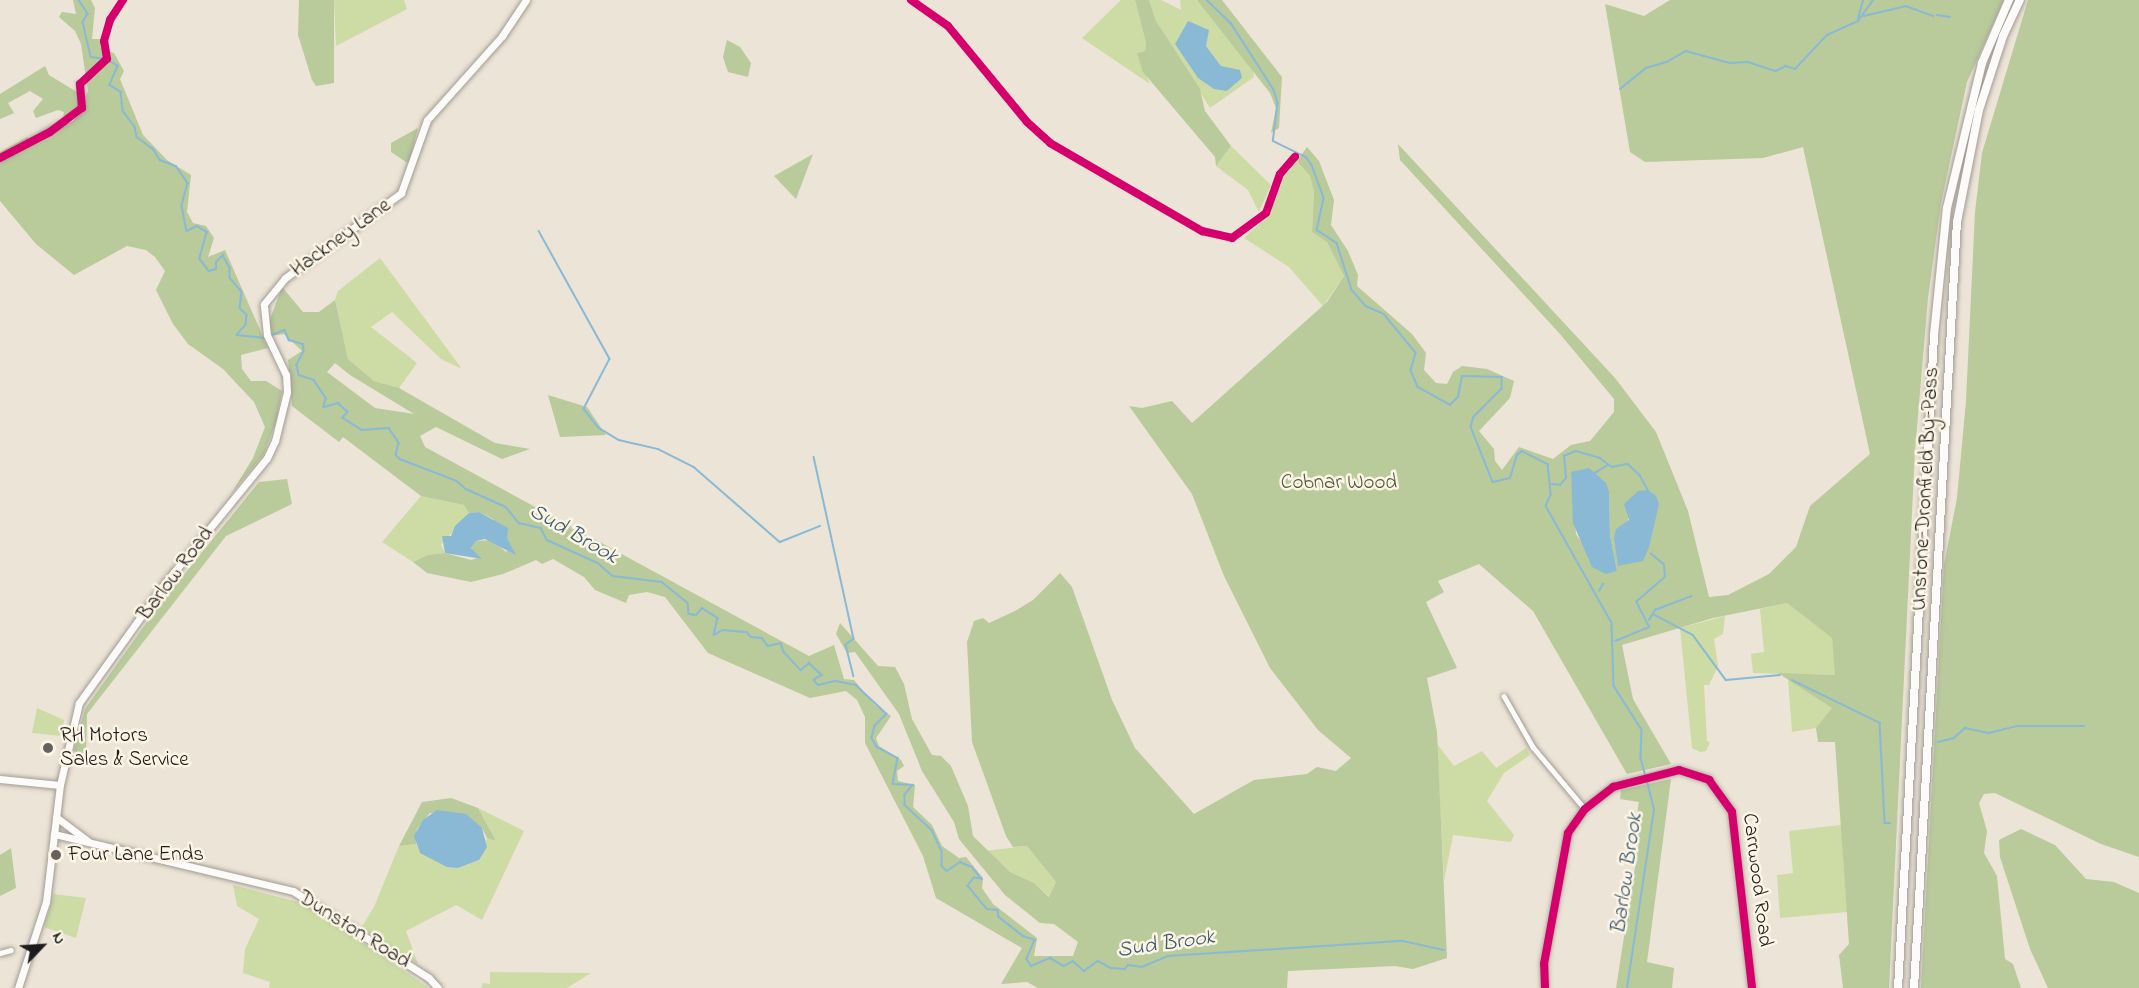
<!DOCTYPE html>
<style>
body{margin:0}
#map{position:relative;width:2139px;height:988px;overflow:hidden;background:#ece4d6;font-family:"Indie Flower",sans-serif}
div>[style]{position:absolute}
.green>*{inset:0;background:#cddba4}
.forest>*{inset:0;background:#b9ca9b}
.water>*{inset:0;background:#89b9d5}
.stream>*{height:1.5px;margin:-0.75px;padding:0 0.75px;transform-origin:0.75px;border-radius:0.75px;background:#89b9d5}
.roads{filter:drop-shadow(0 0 2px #a19c95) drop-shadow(0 0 2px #a19c95)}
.minor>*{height:4.5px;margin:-2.25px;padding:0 2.25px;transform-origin:2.25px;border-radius:2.25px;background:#fcfbf9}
.tertiary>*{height:6px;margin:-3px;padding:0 3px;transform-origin:3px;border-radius:3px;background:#fcfbf9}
.secondary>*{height:7px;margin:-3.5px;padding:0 3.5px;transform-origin:3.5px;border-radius:3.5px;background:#fcfbf9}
.trunk>*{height:8px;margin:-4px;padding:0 4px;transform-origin:4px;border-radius:4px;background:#fcfbf9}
.cycleway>*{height:8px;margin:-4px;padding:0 4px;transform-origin:4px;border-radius:4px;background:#d6006c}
.dots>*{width:16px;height:16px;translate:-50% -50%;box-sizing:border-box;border:3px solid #fcf5e5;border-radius:50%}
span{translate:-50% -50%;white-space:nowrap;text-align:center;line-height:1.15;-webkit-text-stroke:5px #fcf5e5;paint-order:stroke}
.street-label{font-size:21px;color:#1c1c1c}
.park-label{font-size:21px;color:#515c3d}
.poi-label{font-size:21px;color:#1c1c1c}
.left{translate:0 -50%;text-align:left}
.water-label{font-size:22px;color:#3a5a6f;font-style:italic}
.north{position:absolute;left:12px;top:916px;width:60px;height:60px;-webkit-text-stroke:4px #fcf5e5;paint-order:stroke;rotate:65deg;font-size:16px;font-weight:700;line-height:24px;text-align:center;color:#1c1c1c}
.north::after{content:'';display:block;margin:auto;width:21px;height:27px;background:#1c1c1c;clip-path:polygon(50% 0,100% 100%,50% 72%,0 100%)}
</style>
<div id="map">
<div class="green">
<div style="clip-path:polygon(334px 0,404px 0,407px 9px,336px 46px)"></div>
<div style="clip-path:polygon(1121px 0,1135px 0,1146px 43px,1145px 51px,1137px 53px,1150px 84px,1082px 38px)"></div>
<div style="clip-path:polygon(evenodd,1149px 0,1161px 0,1181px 10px,1180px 0,1197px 0,1253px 69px,1254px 77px,1210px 108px,1156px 21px,1149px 0,1188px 22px,1194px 27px,1206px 28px,1206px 46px,1221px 66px,1242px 78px,1227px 91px,1188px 22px)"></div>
<div style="clip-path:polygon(1231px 146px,1271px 185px,1259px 212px,1248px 190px,1216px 166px)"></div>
<div style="clip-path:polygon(1297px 161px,1310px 176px,1314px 192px,1312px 232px,1327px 242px,1344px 276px,1323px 306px,1289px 267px,1244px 238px,1270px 214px,1285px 175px)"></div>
<div style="clip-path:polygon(380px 258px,462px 369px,441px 359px,392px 312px,371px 327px,417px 363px,399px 388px,374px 381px,348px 359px,335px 300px,338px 291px)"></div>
<div style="clip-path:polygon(421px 496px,464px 505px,469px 513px,441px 545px,445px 553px,427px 555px,413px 562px,382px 542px)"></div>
<div style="clip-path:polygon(1787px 603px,1832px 638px,1836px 675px,1753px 673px,1751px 654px,1764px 652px,1760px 609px)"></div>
<div style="clip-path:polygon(1725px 616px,1723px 634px,1714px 639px,1718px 666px,1709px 685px,1704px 685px,1707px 741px,1710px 742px,1706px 751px,1700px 752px,1692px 748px,1680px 628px)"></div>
<div style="clip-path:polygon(1788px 679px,1833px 708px,1816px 728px,1792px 732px)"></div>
<div style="clip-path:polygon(37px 708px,64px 720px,62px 736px,32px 733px)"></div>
<div style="clip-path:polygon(1437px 744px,1454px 766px,1482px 751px,1496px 768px,1526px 748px,1530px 755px,1504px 773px,1487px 801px,1514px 835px,1511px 842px,1453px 835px,1444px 881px)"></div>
<div style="clip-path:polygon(478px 808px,524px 831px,482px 920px,456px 905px,406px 931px,418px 964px,361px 928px,374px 907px,399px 846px,416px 844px,420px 853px,458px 868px,479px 860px,487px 838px,496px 841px)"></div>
<div style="clip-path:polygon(1841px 825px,1847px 912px,1780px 918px,1777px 875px,1793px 873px,1789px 831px)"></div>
<div style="clip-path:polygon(1027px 846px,1056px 882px,1050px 897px,1034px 883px,1010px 872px,985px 851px)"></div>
<div style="clip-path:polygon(233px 885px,305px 904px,429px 988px,269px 988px,270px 982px,243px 973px,245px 949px,259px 919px,237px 906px)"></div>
<div style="clip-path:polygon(54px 894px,86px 898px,76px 938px,44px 927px)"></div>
<div style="clip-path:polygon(490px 972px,591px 973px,567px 988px,481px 988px,483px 983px,490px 984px)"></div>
</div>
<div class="forest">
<div style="clip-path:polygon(73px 0,91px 0,95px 8px,92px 39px,100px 39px,103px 49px,114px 53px,124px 71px,120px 79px,143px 135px,167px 160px,191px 175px,187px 212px,193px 223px,206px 226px,214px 238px,208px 257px,225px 250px,268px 348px,241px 355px,242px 369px,251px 381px,266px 381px,282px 391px,277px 419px,264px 454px,231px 494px,253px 458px,265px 427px,254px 402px,223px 369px,188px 344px,173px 324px,156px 290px,165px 271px,155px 257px,146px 250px,127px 246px,74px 275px,36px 244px,0 201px,0 152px,27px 137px,34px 144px,62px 126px,64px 112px,58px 110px,36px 118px,33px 111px,43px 99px,30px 91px,8px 103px,14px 113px,0 119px,0 94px,45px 66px,49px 75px,85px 97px,88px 91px,81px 44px,75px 31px,59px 17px,62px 12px,76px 14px)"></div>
<div style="clip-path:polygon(299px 0,334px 0,334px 83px,316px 86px,312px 80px,298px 35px)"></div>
<div style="clip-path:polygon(1135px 0,1149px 0,1156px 21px,1200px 89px,1205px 111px,1231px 146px,1216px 166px,1215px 157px,1143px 72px,1137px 53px,1145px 51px,1146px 43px)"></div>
<div style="clip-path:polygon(1197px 0,1222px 0,1282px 77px,1279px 128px,1271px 133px,1276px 108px,1270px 93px)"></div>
<div style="clip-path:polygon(evenodd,1670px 0,2004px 0,1967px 82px,1941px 203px,1928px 298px,1915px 451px,1889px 988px,1843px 988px,1839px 955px,1849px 944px,1835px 742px,1818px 742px,1816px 728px,1832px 708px,1778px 673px,1835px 675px,1832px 638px,1787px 603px,1713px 618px,1622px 645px,1633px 699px,1671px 764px,1627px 774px,1533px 611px,1479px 564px,1438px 581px,1444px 592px,1426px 602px,1457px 668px,1427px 678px,1437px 732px,1447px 958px,1413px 969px,1395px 966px,1288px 971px,1287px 988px,1038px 988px,1027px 982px,1001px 984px,1022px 948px,936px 898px,923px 856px,865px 743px,865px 717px,857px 700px,846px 691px,810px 698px,708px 653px,665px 597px,647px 592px,629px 595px,626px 603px,595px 590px,584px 577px,553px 559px,542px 564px,536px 560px,503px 574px,471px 582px,427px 573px,413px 562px,427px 555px,445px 553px,471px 560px,478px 558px,471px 548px,476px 541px,492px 540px,506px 552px,511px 547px,493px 519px,479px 512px,469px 513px,464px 505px,421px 496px,343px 437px,339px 442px,292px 406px,288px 360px,302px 351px,284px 334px,271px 336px,269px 322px,282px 287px,303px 312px,319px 312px,335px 300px,348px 359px,374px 381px,399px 388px,495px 443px,530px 449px,502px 459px,436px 427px,420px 436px,425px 447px,809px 656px,834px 645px,844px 679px,854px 680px,875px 705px,891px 716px,876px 738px,879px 746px,901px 760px,904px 766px,897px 771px,898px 781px,915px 785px,913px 807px,932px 825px,942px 846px,959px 858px,966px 857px,983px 878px,982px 888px,993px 904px,1037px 938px,1034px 956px,1073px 956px,1078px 942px,1054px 924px,1040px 923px,1005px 895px,959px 839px,954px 822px,922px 771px,899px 714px,855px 652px,847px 653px,836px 634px,840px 623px,878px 666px,895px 667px,904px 684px,912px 719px,932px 755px,941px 756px,951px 766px,968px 806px,973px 836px,1010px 872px,1034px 883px,1049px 897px,1056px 882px,1027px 846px,1013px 847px,1006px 836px,972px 742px,967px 642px,974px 621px,983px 618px,989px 623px,1015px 611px,1033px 600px,1060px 573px,1072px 587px,1112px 700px,1135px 748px,1194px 814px,1254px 780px,1307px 774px,1317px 767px,1336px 771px,1351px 758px,1318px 730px,1270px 668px,1224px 576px,1192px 494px,1129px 406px,1142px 408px,1172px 401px,1192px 423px,1327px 302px,1344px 276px,1327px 242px,1312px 232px,1314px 192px,1310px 176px,1297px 161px,1307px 147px,1319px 161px,1334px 200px,1331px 225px,1348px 251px,1358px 275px,1357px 286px,1412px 334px,1426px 353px,1424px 370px,1436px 383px,1447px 384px,1453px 372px,1462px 366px,1487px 369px,1514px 381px,1510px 398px,1479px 431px,1494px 449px,1495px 461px,1502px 470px,1519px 447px,1553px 459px,1571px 445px,1590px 441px,1614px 412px,1614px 399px,1560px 334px,1400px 160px,1398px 144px,1615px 378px,1656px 432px,1688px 511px,1709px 597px,1728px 595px,1769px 574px,1796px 547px,1810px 506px,1870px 454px,1803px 147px,1763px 158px,1645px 162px,1630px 152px,1605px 4px,1644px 16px,1670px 0,335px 363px,350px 375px,414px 414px,375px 408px,327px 372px,335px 363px,1670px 0,1571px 472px,1609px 492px,1610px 535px,1617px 571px,1591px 556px,1576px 534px,1571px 472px,1670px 0,1629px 515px,1652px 534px,1643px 560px,1616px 529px,1627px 524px,1629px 515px)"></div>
<div style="clip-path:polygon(2028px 0,2139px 0,2139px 857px,2101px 844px,1995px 793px,1984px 794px,1979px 803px,1987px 831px,1984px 853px,1997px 876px,2005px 959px,2013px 964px,2021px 988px,1921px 988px,1944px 565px,1957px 498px,1966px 401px,1975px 212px,1982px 153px)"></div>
<div style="clip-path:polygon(727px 40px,740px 47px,751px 63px,748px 77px,728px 72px,723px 57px)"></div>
<div style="clip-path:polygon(418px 128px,409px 164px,391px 152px,391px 143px)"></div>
<div style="clip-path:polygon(813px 154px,796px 199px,774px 176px)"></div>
<div style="clip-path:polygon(548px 395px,587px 407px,606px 435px,560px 437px)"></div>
<div style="clip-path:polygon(287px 479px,292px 504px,226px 536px,87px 714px,86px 757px,74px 751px,85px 709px,157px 608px,259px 482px)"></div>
<div style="clip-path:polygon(1671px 779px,1647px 962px,1674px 968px,1672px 988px,1616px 988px,1639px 841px,1633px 841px,1639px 802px,1620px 799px,1621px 790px)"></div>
<div style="clip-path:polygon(451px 798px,478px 808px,496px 841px,487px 838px,482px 828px,430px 813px,417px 829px,416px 844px,399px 846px,422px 802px)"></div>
<div style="clip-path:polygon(2021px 829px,2055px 845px,2086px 879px,2114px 882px,2139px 893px,2139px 988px,2048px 988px,2030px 949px,2000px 857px,1999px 840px)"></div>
<div style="clip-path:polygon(11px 848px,16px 888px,0 896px,0 855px)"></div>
</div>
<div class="water">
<div style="clip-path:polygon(1188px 21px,1209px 30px,1206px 46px,1221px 66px,1240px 70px,1242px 78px,1227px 91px,1214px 89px,1198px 78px,1175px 44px)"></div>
<div style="clip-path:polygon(1589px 468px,1606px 483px,1609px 492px,1610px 535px,1617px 571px,1606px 574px,1592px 567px,1573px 523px,1571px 472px)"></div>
<div style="clip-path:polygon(1648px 490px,1656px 496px,1659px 504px,1649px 547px,1643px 561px,1618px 566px,1614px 538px,1616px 529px,1629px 520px,1624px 504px,1638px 491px)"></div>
<div style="clip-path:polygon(479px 512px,508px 528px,507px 538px,516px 555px,485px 539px,476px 541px,471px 548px,482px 559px,445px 553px,442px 536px,451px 536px,455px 526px,469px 513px)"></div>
<div style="clip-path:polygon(437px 810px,466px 814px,482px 828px,487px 847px,479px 860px,458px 868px,447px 867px,420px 853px,414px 836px,423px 820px)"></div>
</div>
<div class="stream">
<div style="left:79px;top:0;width:17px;rotate:57deg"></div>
<div style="left:88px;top:14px;width:9px;rotate:122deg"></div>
<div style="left:83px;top:22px;width:36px;rotate:77deg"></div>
<div style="left:91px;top:57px;width:16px;rotate:7deg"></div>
<div style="left:107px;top:59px;width:13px;rotate:32deg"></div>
<div style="left:118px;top:66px;width:21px;rotate:113deg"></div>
<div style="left:110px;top:85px;width:13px;rotate:32deg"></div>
<div style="left:121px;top:92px;width:19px;rotate:84deg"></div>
<div style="left:123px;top:111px;width:20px;rotate:53deg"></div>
<div style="left:135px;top:127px;width:10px;rotate:79deg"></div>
<div style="left:137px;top:137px;width:21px;rotate:37deg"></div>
<div style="left:154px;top:150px;width:12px;rotate:59deg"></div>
<div style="left:160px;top:160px;width:17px;rotate:21deg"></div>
<div style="left:176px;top:166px;width:21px;rotate:55deg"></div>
<div style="left:188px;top:183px;width:24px;rotate:105deg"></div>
<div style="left:182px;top:206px;width:25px;rotate:79deg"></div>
<div style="left:187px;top:231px;width:11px;rotate:-27deg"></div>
<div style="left:197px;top:226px;width:12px;rotate:31deg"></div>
<div style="left:207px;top:232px;width:28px;rotate:105deg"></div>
<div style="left:200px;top:259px;width:15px;rotate:53deg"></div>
<div style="left:209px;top:271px;width:7px;rotate:-16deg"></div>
<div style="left:216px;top:269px;width:7px;rotate:-90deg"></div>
<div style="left:216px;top:262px;width:10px;rotate:-45deg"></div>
<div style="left:223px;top:255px;width:15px;rotate:62deg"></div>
<div style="left:230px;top:268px;width:10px;rotate:90deg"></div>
<div style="left:230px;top:278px;width:18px;rotate:49deg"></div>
<div style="left:242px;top:292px;width:16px;rotate:97deg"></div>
<div style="left:240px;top:308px;width:10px;rotate:45deg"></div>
<div style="left:247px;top:315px;width:10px;rotate:96deg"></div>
<div style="left:246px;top:325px;width:13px;rotate:132deg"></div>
<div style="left:237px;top:335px;width:28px;rotate:6deg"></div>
<div style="left:1207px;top:0;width:33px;rotate:44deg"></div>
<div style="left:1231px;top:23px;width:80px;rotate:57.3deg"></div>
<div style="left:1274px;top:90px;width:14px;rotate:73deg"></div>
<div style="left:1278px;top:103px;width:38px;rotate:97deg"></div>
<div style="left:1273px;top:141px;width:37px;rotate:26deg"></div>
<div style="left:1306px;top:157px;width:10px;rotate:53deg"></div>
<div style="left:1312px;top:165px;width:35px;rotate:70deg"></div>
<div style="left:1324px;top:198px;width:33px;rotate:102deg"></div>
<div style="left:1317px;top:230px;width:24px;rotate:33deg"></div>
<div style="left:1337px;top:243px;width:49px;rotate:72.3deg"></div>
<div style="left:1352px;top:290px;width:21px;rotate:49deg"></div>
<div style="left:1366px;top:306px;width:20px;rotate:24deg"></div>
<div style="left:1384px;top:314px;width:50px;rotate:50.6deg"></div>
<div style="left:1416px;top:353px;width:18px;rotate:106deg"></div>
<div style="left:1411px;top:370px;width:18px;rotate:68deg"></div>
<div style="left:1418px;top:387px;width:37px;rotate:29deg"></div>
<div style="left:1450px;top:405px;width:11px;rotate:-45deg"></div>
<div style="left:1458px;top:397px;width:21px;rotate:-79deg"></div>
<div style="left:1462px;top:376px;width:40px;rotate:1.4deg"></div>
<div style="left:1502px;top:377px;width:12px;rotate:90deg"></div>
<div style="left:1502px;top:389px;width:40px;rotate:135deg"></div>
<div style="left:1474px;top:417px;width:10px;rotate:107deg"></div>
<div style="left:1471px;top:427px;width:59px;rotate:68.2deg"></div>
<div style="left:1493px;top:482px;width:17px;rotate:-13deg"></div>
<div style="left:1510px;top:478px;width:24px;rotate:-73deg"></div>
<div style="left:1517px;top:455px;width:6px;rotate:-39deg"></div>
<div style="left:1522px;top:451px;width:29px;rotate:27deg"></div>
<div style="left:1548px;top:464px;width:31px;rotate:84deg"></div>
<div style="left:1551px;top:495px;width:12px;rotate:114deg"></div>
<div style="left:1546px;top:506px;width:134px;rotate:60.6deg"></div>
<div style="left:1612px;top:623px;width:63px;rotate:88.2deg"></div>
<div style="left:1614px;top:686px;width:52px;rotate:57.5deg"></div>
<div style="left:1642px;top:730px;width:28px;rotate:92deg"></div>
<div style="left:1641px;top:758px;width:20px;rotate:75deg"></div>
<div style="left:1937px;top:15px;width:13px;rotate:9deg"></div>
<div style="left:1864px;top:16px;width:43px;rotate:-13.4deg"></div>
<div style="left:1906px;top:6px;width:29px;rotate:20deg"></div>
<div style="left:1858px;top:19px;width:20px;rotate:-75deg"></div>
<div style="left:1620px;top:89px;width:33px;rotate:-39deg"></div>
<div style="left:1646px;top:68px;width:22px;rotate:-16deg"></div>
<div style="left:1667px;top:62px;width:22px;rotate:-30deg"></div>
<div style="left:1686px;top:51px;width:46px;rotate:15.3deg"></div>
<div style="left:1730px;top:63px;width:18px;rotate:-3deg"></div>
<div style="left:1748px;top:62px;width:29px;rotate:18deg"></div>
<div style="left:1776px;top:71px;width:11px;rotate:-27deg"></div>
<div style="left:1786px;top:66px;width:9px;rotate:18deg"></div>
<div style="left:1795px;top:69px;width:47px;rotate:-46.7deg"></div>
<div style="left:1827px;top:35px;width:34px;rotate:-24deg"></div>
<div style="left:1858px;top:21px;width:26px;rotate:-54deg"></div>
<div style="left:539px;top:231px;width:146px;rotate:61deg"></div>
<div style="left:610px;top:359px;width:56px;rotate:117.5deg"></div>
<div style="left:584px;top:409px;width:24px;rotate:52deg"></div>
<div style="left:599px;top:428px;width:23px;rotate:31deg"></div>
<div style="left:619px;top:440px;width:40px;rotate:13deg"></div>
<div style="left:658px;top:449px;width:40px;rotate:26.6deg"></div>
<div style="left:694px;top:467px;width:114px;rotate:41.1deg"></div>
<div style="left:780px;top:542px;width:43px;rotate:-21.8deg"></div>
<div style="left:269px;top:336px;width:17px;rotate:-21deg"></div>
<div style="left:285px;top:330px;width:11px;rotate:68deg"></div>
<div style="left:289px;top:340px;width:15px;rotate:16deg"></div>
<div style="left:303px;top:344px;width:7px;rotate:82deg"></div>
<div style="left:304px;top:351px;width:16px;rotate:117deg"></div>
<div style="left:297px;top:365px;width:10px;rotate:79deg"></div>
<div style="left:299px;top:375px;width:16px;rotate:18deg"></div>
<div style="left:314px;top:380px;width:22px;rotate:56deg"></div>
<div style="left:326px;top:398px;width:9px;rotate:103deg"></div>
<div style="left:324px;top:407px;width:15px;rotate:-16deg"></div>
<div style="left:338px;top:403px;width:13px;rotate:42deg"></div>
<div style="left:348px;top:412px;width:8px;rotate:130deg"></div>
<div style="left:343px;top:418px;width:22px;rotate:32deg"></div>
<div style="left:362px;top:430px;width:27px;rotate:-4deg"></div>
<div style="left:389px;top:428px;width:18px;rotate:56deg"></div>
<div style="left:399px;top:443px;width:12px;rotate:104deg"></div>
<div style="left:396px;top:455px;width:6px;rotate:45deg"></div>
<div style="left:400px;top:459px;width:61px;rotate:21.1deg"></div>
<div style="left:457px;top:481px;width:12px;rotate:42deg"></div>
<div style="left:466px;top:489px;width:44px;rotate:24.2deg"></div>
<div style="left:506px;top:507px;width:21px;rotate:51deg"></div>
<div style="left:519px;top:523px;width:23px;rotate:13deg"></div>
<div style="left:541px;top:528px;width:13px;rotate:63deg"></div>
<div style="left:547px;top:540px;width:56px;rotate:24.3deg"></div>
<div style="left:598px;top:563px;width:20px;rotate:41deg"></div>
<div style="left:613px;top:576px;width:49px;rotate:7deg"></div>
<div style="left:662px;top:582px;width:33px;rotate:39deg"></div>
<div style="left:688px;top:603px;width:11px;rotate:85deg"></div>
<div style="left:689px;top:614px;width:7px;rotate:8deg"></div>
<div style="left:696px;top:615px;width:9px;rotate:-49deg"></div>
<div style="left:702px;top:608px;width:19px;rotate:32deg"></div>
<div style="left:718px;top:618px;width:17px;rotate:103deg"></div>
<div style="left:714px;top:635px;width:10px;rotate:-29deg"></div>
<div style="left:723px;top:630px;width:24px;rotate:5deg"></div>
<div style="left:747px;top:632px;width:6px;rotate:51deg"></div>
<div style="left:751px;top:637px;width:11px;rotate:5deg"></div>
<div style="left:762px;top:638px;width:10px;rotate:53deg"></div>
<div style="left:768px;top:646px;width:13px;rotate:-13deg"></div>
<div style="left:781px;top:643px;width:9px;rotate:72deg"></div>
<div style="left:784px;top:652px;width:25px;rotate:47deg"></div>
<div style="left:801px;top:670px;width:11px;rotate:-41deg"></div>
<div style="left:809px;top:663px;width:18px;rotate:43deg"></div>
<div style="left:822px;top:675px;width:9px;rotate:148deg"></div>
<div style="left:814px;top:680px;width:6px;rotate:51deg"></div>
<div style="left:818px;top:685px;width:18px;rotate:-13deg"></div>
<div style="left:836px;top:681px;width:20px;rotate:11deg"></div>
<div style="left:856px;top:685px;width:42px;rotate:43.1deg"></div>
<div style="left:887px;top:714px;width:17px;rotate:135deg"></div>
<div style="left:875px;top:726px;width:12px;rotate:104deg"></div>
<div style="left:872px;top:738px;width:10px;rotate:61deg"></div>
<div style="left:877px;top:747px;width:24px;rotate:28deg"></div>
<div style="left:898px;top:758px;width:26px;rotate:101deg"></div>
<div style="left:893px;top:784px;width:20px;rotate:3deg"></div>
<div style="left:913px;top:785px;width:13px;rotate:129deg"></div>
<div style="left:905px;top:795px;width:10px;rotate:90deg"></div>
<div style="left:905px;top:805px;width:37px;rotate:43deg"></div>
<div style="left:932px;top:830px;width:23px;rotate:65deg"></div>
<div style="left:942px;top:851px;width:15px;rotate:90deg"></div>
<div style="left:942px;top:866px;width:7px;rotate:45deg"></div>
<div style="left:947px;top:871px;width:16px;rotate:-35deg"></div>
<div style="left:960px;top:862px;width:13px;rotate:23deg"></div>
<div style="left:972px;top:867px;width:16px;rotate:50deg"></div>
<div style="left:982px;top:879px;width:8px;rotate:-173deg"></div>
<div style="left:974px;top:878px;width:10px;rotate:127deg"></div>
<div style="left:968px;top:886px;width:30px;rotate:50deg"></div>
<div style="left:987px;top:909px;width:11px;rotate:5deg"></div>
<div style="left:998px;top:910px;width:7px;rotate:82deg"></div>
<div style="left:999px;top:917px;width:31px;rotate:38deg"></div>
<div style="left:1023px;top:936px;width:13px;rotate:18deg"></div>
<div style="left:1035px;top:940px;width:21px;rotate:113deg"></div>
<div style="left:1027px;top:959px;width:8px;rotate:60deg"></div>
<div style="left:1031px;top:966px;width:21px;rotate:-23deg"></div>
<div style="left:1050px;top:958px;width:16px;rotate:30deg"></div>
<div style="left:1064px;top:966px;width:10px;rotate:-29deg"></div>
<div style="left:1073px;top:961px;width:15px;rotate:42deg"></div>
<div style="left:1084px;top:971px;width:17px;rotate:-36deg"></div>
<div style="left:1098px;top:961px;width:15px;rotate:28deg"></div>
<div style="left:1111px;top:968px;width:14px;rotate:4deg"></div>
<div style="left:1125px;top:969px;width:5px;rotate:-53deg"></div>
<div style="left:1128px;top:965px;width:14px;rotate:8deg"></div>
<div style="left:1142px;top:967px;width:28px;rotate:-23deg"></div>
<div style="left:1168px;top:956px;width:235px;rotate:-3.7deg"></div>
<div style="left:1403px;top:941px;width:42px;rotate:12.4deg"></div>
<div style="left:814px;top:457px;width:186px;rotate:77.6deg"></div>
<div style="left:854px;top:639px;width:10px;rotate:143deg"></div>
<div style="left:846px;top:645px;width:32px;rotate:76deg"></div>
<div style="left:1595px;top:473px;width:15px;rotate:-32deg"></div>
<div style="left:1552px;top:484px;width:8px;rotate:7deg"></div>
<div style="left:1560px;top:485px;width:9px;rotate:-49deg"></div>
<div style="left:1566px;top:478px;width:22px;rotate:-95deg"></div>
<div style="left:1564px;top:456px;width:13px;rotate:-23deg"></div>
<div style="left:1576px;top:451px;width:25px;rotate:16deg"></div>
<div style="left:1600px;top:458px;width:15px;rotate:37deg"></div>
<div style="left:1612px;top:467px;width:16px;rotate:-11deg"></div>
<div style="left:1628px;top:464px;width:16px;rotate:43deg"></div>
<div style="left:1640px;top:475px;width:17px;rotate:62deg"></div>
<div style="left:1599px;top:591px;width:8px;rotate:-60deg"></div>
<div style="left:1653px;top:614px;width:45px;rotate:27.7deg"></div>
<div style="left:1693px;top:635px;width:56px;rotate:53.7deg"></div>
<div style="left:1726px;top:680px;width:54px;rotate:-5.3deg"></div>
<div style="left:1649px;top:620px;width:12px;rotate:-59deg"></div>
<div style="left:1655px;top:610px;width:39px;rotate:-21deg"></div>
<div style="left:1615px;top:641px;width:37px;rotate:-22deg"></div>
<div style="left:1649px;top:627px;width:28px;rotate:-117deg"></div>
<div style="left:1636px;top:602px;width:38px;rotate:-41deg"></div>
<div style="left:1665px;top:577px;width:12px;rotate:-95deg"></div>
<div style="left:1664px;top:565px;width:17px;rotate:-140deg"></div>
<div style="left:1792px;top:680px;width:98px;rotate:26deg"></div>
<div style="left:1880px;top:723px;width:100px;rotate:87.1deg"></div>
<div style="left:1885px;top:823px;width:5px"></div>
<div style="left:1938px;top:742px;width:16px;rotate:-14deg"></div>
<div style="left:1954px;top:738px;width:15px;rotate:-42deg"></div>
<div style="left:1965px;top:728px;width:25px;rotate:12deg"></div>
<div style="left:1989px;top:733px;width:29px;rotate:-14deg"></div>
<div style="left:2017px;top:726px;width:67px"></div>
<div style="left:1627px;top:988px;width:180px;rotate:-81.4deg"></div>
<div style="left:1654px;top:810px;width:30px;rotate:-104deg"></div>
</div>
<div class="roads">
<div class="minor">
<div style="left:0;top:158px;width:81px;rotate:-29.4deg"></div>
<div style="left:71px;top:118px;width:15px;rotate:-42deg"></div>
<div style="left:82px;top:108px;width:24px;rotate:-95deg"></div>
<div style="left:1504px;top:696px;width:59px;rotate:60.4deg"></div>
<div style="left:1533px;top:747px;width:81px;rotate:50deg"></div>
<div style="left:0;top:953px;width:11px;rotate:-15deg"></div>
</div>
<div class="tertiary">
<div style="left:1545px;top:988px;width:24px;rotate:-92deg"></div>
<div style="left:1544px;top:964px;width:133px;rotate:-79.6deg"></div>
<div style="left:1568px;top:833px;width:29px;rotate:-55deg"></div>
<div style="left:1585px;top:809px;width:36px;rotate:-38deg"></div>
<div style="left:1613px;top:787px;width:68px;rotate:-14.4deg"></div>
<div style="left:1679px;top:770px;width:32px;rotate:18deg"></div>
<div style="left:1709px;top:780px;width:39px;rotate:54deg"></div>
<div style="left:1732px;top:812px;width:177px;rotate:83.5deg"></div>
</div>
<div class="secondary">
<div style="left:0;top:779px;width:60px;rotate:5.7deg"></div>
<div style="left:56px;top:817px;width:39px;rotate:37deg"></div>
<div style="left:54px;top:834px;width:246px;rotate:13.4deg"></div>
<div style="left:293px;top:891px;width:161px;rotate:32.6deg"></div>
<div style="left:429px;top:978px;width:13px;rotate:48deg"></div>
<div style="left:18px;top:988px;width:90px;rotate:-72deg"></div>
<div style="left:46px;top:902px;width:118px;rotate:-83.2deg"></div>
<div style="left:60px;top:785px;width:84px;rotate:-77deg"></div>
<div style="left:79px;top:703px;width:148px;rotate:-54.4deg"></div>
<div style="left:165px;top:583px;width:161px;rotate:-50.8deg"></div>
<div style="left:267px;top:458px;width:19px;rotate:-65deg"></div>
<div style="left:275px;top:441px;width:50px;rotate:-76.2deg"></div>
<div style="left:287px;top:392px;width:17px;rotate:-93deg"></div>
<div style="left:286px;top:375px;width:44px;rotate:-115.4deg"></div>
<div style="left:267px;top:335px;width:31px;rotate:-96deg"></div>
<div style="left:264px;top:304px;width:33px;rotate:-51deg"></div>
<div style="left:285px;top:278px;width:144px;rotate:-36.2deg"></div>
<div style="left:401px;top:193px;width:77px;rotate:-70.4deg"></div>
<div style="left:427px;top:120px;width:113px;rotate:-48.2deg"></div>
<div style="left:502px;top:36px;width:43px;rotate:-56.3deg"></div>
</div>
<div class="trunk">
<div style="left:1898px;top:988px;width:654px;rotate:-86.84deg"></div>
<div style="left:1934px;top:335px;width:128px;rotate:-84.2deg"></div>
<div style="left:1947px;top:208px;width:149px;rotate:-76.4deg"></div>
<div style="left:1982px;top:63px;width:69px;rotate:-66.8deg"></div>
<div style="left:1914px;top:988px;width:767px;rotate:-86.79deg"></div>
<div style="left:1957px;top:222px;width:114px;rotate:-78.9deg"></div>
<div style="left:1979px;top:110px;width:78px;rotate:-72deg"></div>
<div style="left:2003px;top:36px;width:40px;rotate:-65deg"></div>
</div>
</div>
<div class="cycleway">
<div style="left:911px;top:0;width:45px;rotate:35.1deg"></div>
<div style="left:948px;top:26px;width:124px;rotate:50.5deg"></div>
<div style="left:1027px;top:122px;width:31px;rotate:42deg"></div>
<div style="left:1050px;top:143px;width:176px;rotate:30.1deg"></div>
<div style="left:1202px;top:231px;width:31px;rotate:13deg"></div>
<div style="left:1232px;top:238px;width:42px;rotate:-36.3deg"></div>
<div style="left:1266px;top:213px;width:41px;rotate:-70.3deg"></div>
<div style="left:1280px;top:174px;width:23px;rotate:-49deg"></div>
<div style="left:0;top:158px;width:56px;rotate:-27.5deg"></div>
<div style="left:50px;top:132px;width:40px;rotate:-37deg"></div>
<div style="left:82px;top:108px;width:24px;rotate:-95deg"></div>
<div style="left:80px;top:84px;width:37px;rotate:-43deg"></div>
<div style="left:107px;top:59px;width:18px;rotate:-99deg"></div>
<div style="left:104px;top:41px;width:22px;rotate:-74deg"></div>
<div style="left:110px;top:20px;width:24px;rotate:-57deg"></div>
<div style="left:1545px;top:988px;width:24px;rotate:-92deg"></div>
<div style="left:1544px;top:964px;width:133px;rotate:-79.6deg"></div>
<div style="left:1568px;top:833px;width:29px;rotate:-55deg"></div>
<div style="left:1585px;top:809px;width:36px;rotate:-38deg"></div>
<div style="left:1613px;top:787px;width:68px;rotate:-14.4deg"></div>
<div style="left:1679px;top:770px;width:32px;rotate:18deg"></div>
<div style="left:1709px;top:780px;width:39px;rotate:54deg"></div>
<div style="left:1732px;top:812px;width:177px;rotate:83.5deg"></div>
</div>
<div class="dots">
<div style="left:48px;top:748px;background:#65625d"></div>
<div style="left:56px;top:855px;background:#65625d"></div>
</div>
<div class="street-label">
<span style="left:341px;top:238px;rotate:-36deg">Hackney Lane</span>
<span style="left:1926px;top:489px;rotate:-87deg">Unstone-Dronfield By-Pass</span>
<span style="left:176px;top:574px;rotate:-53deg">Barlow Road</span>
<span style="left:1757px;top:880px;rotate:83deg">Carrwood Road</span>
<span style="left:354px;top:930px;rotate:32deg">Dunston Road</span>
</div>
<div class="park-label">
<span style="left:1339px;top:483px">Cobnar Wood</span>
</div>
<div class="poi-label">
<span class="left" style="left:60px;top:748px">RH Motors<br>Sales &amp; Service</span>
<span class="left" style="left:68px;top:855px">Four Lane Ends</span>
</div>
<div class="water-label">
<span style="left:573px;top:535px;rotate:30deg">Sud Brook</span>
<span style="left:1628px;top:874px;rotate:-82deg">Barlow Brook</span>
<span style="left:1166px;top:945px;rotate:-8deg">Sud Brook</span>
</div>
<div class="north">N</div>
</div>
